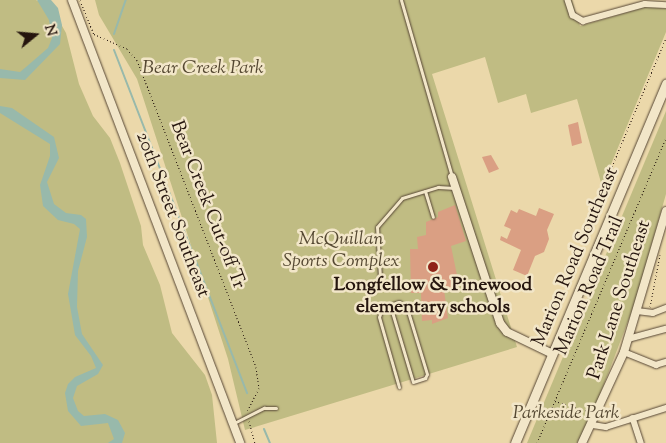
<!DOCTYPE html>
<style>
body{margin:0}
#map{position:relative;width:666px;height:443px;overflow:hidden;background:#ebd8aa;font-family:"Sorts Mill Goudy",serif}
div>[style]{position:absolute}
.green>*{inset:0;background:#c0bc83}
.water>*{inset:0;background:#98b9ab}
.stream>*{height:2px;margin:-1px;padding:0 1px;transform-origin:1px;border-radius:1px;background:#98b9ab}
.building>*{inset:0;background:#da9f83}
.path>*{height:1px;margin-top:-0.5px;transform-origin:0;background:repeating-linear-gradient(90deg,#25150e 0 1px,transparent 0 3.5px)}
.roads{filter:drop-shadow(0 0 1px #564635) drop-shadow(0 0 1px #564635)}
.service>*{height:3px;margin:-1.5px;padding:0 1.5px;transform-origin:1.5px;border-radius:1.5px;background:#f2e6c8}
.minor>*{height:5.5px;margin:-2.75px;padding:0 2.75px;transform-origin:2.75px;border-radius:2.75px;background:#f2e6c8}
.tertiary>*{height:8px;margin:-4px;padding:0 4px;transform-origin:4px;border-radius:4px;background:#f2e6c8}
.secondary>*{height:9px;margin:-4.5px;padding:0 4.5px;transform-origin:4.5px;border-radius:4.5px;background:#f2e6c8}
.dots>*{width:14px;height:14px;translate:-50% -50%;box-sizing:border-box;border:2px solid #f2e6c8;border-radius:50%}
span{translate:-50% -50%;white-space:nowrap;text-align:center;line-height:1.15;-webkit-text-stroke:5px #f2e6c8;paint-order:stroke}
.park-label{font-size:19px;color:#544731;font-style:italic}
.street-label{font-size:19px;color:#25150e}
.poi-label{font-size:19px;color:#25150e;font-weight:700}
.north{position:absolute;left:10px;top:10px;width:50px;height:50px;-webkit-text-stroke:4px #f2e6c8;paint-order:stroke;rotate:73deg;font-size:14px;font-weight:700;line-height:20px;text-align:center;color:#25150e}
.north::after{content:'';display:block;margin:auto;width:18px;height:22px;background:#25150e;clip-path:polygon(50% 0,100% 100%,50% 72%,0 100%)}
</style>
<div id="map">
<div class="green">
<div style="clip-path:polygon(0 0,36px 0,53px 10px,66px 33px,79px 84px,93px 116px,110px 138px,120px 163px,141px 226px,143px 245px,160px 285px,172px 333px,205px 375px,212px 395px,217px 443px,0 443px)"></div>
<div style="clip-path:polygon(95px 0,572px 0,580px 26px,649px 6px,666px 9px,666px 32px,602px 186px,577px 99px,531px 113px,526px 94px,498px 103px,485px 57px,432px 74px,517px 347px,245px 430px,228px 359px,137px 79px,99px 15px)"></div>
<div style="clip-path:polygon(666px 111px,666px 194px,635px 303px,588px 426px,577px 443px,527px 443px)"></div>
</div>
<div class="water">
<div style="clip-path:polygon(37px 0,51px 0,58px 8px,62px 25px,60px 44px,25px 80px,0 78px,0 69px,20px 72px,26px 67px,48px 48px,52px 38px,49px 20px)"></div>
<div style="clip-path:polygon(0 106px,12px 108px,54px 137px,59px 158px,47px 182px,54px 204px,66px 213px,81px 215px,86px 219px,87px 237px,78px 271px,77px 307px,82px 334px,103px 365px,98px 374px,77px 386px,73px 398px,78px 411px,84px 416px,105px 414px,118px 420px,125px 433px,122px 443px,108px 443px,114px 439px,108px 423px,81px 426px,68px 411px,65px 393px,68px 384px,75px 377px,96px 368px,91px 356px,75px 335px,68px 294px,80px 229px,74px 224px,58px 220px,43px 206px,40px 185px,50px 156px,50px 144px,0 113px)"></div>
</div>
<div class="stream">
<div style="left:114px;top:34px;width:36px;rotate:-71deg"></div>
<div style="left:114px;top:50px;width:368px;rotate:68.8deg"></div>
<div style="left:264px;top:429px;width:15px;rotate:67deg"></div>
</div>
<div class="building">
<div style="clip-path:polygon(578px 122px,582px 143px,572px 146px,568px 125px)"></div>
<div style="clip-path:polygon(491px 155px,499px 169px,489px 173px,482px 157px)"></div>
<div style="clip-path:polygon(455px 205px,466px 241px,451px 246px,459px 285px,444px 290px,448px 318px,432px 324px,432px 320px,422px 321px,421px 293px,411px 293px,410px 249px,418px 249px,417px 237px,426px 235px,426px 222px,438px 217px,438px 212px)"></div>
<div style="clip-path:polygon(539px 208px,554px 214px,547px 230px,549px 239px,544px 252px,535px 256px,527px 276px,513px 270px,521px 250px,500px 240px,501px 236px,507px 239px,511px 229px,504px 226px,511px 210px,517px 213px,519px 209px,536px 216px)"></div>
</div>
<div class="path">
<div style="left:80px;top:0;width:37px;rotate:68deg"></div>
<div style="left:94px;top:34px;width:36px;rotate:24deg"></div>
<div style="left:127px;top:49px;width:15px;rotate:48deg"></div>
<div style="left:137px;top:60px;width:329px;rotate:68.8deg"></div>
<div style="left:256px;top:367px;width:21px;rotate:82deg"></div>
<div style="left:259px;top:388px;width:25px;rotate:117deg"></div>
<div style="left:597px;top:202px;width:178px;rotate:-67.2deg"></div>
<div style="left:650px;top:307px;width:53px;rotate:-79.1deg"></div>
<div style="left:555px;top:401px;width:37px;rotate:17deg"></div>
<div style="left:249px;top:421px;width:23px;rotate:75deg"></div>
<div style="left:537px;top:443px;width:331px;rotate:-67.1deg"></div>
</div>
<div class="roads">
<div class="service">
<div style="left:401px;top:0;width:184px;rotate:73.9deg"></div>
<div style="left:425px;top:191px;width:27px;rotate:73deg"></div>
<div style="left:374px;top:291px;width:15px;rotate:-67deg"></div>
<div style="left:380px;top:277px;width:50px;rotate:-93.4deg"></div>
<div style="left:377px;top:227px;width:38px;rotate:-49deg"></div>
<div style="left:402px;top:198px;width:38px;rotate:-17deg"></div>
<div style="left:438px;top:187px;width:17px;rotate:3deg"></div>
<div style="left:390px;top:305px;width:80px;rotate:73.4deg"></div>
<div style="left:413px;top:382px;width:13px;rotate:-18deg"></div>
<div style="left:425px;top:378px;width:4px;rotate:-63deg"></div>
<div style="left:427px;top:374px;width:69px;rotate:-106.9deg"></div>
<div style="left:407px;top:308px;width:10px;rotate:-143deg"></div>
<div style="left:399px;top:302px;width:9px;rotate:162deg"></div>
<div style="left:390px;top:305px;width:9px;rotate:159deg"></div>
<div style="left:382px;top:308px;width:9px;rotate:108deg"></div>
<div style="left:379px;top:317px;width:73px;rotate:74.1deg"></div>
<div style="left:234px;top:423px;width:34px;rotate:-27deg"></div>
<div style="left:264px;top:408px;width:12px"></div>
</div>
<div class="minor">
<div style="left:568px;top:0;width:16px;rotate:72deg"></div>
<div style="left:573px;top:15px;width:12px;rotate:31deg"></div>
<div style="left:583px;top:21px;width:64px;rotate:-15.3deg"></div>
<div style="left:645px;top:4px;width:21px;rotate:3deg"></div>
<div style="left:637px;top:311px;width:16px;rotate:7deg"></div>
<div style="left:653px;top:313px;width:14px;rotate:-21deg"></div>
<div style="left:628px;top:339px;width:39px;rotate:-15deg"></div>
<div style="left:624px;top:352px;width:35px;rotate:22deg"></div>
<div style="left:656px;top:365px;width:10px;rotate:-17deg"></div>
<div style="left:633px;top:418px;width:26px;rotate:72deg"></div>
<div style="left:593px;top:425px;width:13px;rotate:9deg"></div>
<div style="left:606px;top:427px;width:63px;rotate:-17.6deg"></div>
</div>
<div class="tertiary">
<div style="left:72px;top:0;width:474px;rotate:69.2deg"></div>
<div style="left:452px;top:177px;width:154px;rotate:71.8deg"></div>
<div style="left:500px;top:323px;width:11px;rotate:52deg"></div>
<div style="left:507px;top:332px;width:51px;rotate:25.6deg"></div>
<div style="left:582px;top:443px;width:100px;rotate:-65.2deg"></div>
<div style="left:624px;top:352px;width:147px;rotate:-73.4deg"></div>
</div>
<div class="secondary">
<div style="left:515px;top:443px;width:390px;rotate:-67.2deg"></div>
</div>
</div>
<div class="dots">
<div style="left:433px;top:267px;background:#8f2418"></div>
</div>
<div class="park-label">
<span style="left:203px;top:69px">Bear Creek Park</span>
<span style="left:341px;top:251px">McQuillan<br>Sports Complex</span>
<span style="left:566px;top:414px">Parkeside Park</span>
</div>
<div class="street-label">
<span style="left:207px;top:205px;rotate:69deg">Bear Creek Cut-off Tr</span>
<span style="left:172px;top:215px;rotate:69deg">20th Street Southeast</span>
<span style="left:576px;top:257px;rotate:-67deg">Marion Road Southeast</span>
<span style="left:590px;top:286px;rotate:-67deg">Marion Road Trail</span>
<span style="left:620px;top:300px;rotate:-72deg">Park Lane Southeast</span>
</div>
<div class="poi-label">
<span style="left:433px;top:297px">Longfellow &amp; Pinewood<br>elementary schools</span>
</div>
<div class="north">N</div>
</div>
